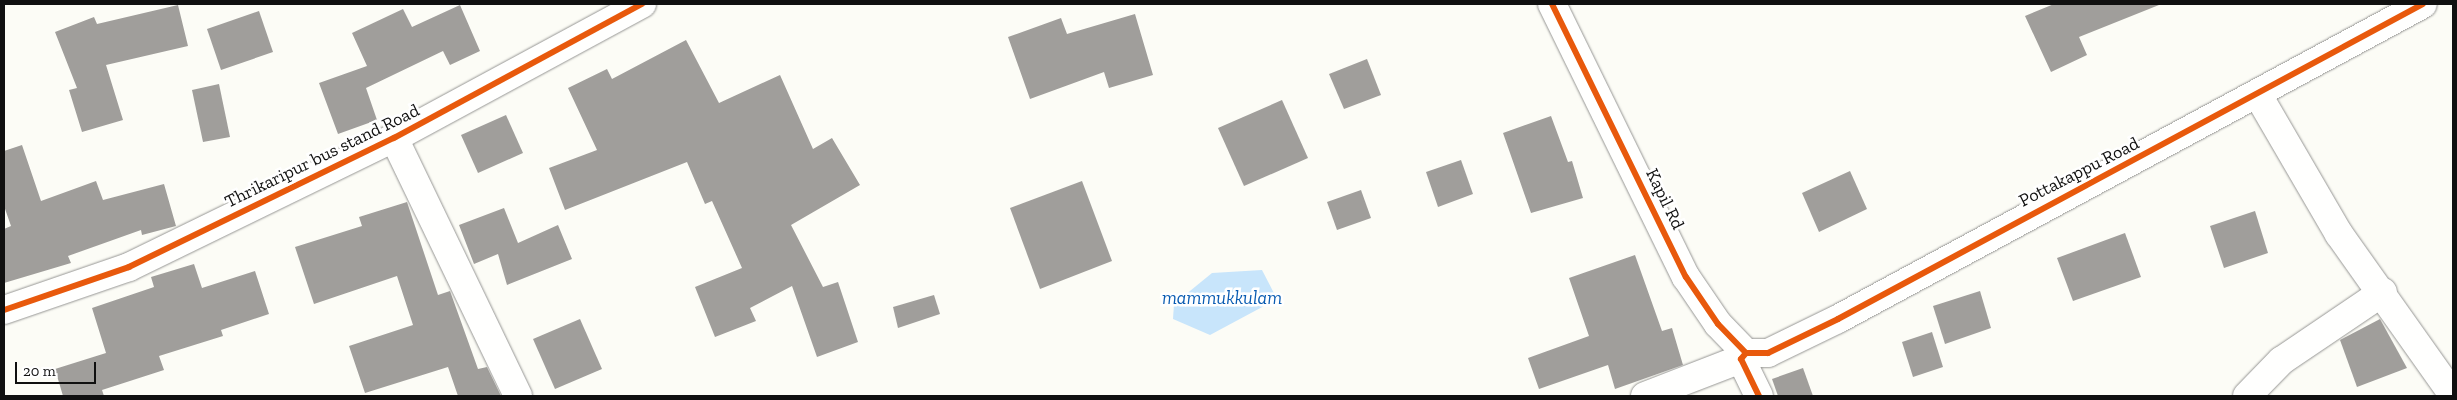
<!DOCTYPE html>
<style>
body{margin:0}
#map{position:relative;width:2457px;height:400px;overflow:hidden;background:#fcfcf6;font-family:"Zilla Slab",serif}
div>[style]{position:absolute}
.water>*{inset:0;background:#c8e5fb}
.building>*{inset:0;background:#a09e9b}
.roads{filter:drop-shadow(0 0 1px #969694) drop-shadow(0 0 1px #969694)}
.street>*{height:28px;margin:-14px;padding:0 14px;transform-origin:14px;border-radius:14px;background:#fffffe}
.cycleway>*{height:6px;margin:-3px;padding:0 3px;transform-origin:3px;border-radius:3px;background:#e8590c}
span{translate:-50% -50%;white-space:nowrap;text-align:center;line-height:1.15;-webkit-text-stroke:5px #fff;paint-order:stroke}
.street-label{font-size:18px;color:#101010}
.water-label{font-size:19px;color:#0a5cb2;font-style:italic}
.frame{position:absolute;inset:0;border:5px solid #101010;pointer-events:none}
.scale{position:absolute;left:15px;top:362px;width:81px;height:22px;box-sizing:border-box;border:2px solid #101010;border-top:0;padding-left:6px;font-size:15px;line-height:18px;white-space:nowrap;color:#101010;-webkit-text-stroke:4px #fff;paint-order:stroke}
</style>
<div id="map">
<div class="water">
<div style="clip-path:polygon(1262px 270px,1277px 299px,1210px 335px,1173px 319px,1174px 304px,1212px 273px)"></div>
</div>
<div class="building">
<div style="clip-path:polygon(2054px 4px,2159px 4px,2159px 5px,2079px 37px,2087px 55px,2051px 72px,2025px 16px)"></div>
<div style="clip-path:polygon(178px 5px,188px 46px,106px 65px,123px 120px,82px 132px,69px 90px,77px 88px,55px 32px,94px 17px,97px 24px)"></div>
<div style="clip-path:polygon(460px 5px,480px 51px,450px 65px,443px 51px,366px 88px,377px 120px,338px 134px,319px 83px,367px 66px,352px 33px,403px 9px,412px 27px)"></div>
<div style="clip-path:polygon(259px 11px,273px 52px,221px 70px,207px 29px)"></div>
<div style="clip-path:polygon(1135px 14px,1153px 75px,1109px 88px,1104px 72px,1030px 99px,1008px 37px,1061px 18px,1067px 34px)"></div>
<div style="clip-path:polygon(686px 40px,719px 103px,780px 75px,813px 149px,832px 138px,860px 185px,791px 225px,823px 287px,838px 282px,858px 342px,817px 357px,792px 286px,750px 308px,756px 321px,715px 337px,695px 287px,742px 268px,712px 201px,705px 204px,687px 162px,565px 210px,549px 168px,597px 150px,568px 88px,607px 69px,612px 79px)"></div>
<div style="clip-path:polygon(1367px 59px,1381px 95px,1344px 109px,1329px 74px)"></div>
<div style="clip-path:polygon(219px 84px,230px 137px,203px 142px,192px 90px)"></div>
<div style="clip-path:polygon(1282px 100px,1308px 158px,1244px 186px,1218px 128px)"></div>
<div style="clip-path:polygon(506px 115px,523px 153px,478px 173px,461px 135px)"></div>
<div style="clip-path:polygon(1551px 116px,1568px 162px,1572px 161px,1583px 198px,1531px 213px,1503px 133px)"></div>
<div style="clip-path:polygon(22px 145px,41px 201px,96px 181px,103px 200px,164px 184px,176px 226px,142px 235px,141px 230px,68px 256px,71px 263px,4px 283px,4px 229px,11px 226px,4px 206px,4px 151px)"></div>
<div style="clip-path:polygon(1461px 160px,1473px 194px,1438px 207px,1426px 172px)"></div>
<div style="clip-path:polygon(1850px 171px,1867px 209px,1819px 232px,1802px 193px)"></div>
<div style="clip-path:polygon(1082px 181px,1112px 261px,1040px 289px,1010px 208px)"></div>
<div style="clip-path:polygon(1361px 190px,1371px 218px,1337px 230px,1327px 202px)"></div>
<div style="clip-path:polygon(407px 202px,438px 295px,450px 291px,478px 369px,487px 367px,501px 396px,458px 396px,448px 367px,365px 393px,349px 346px,413px 325px,397px 276px,314px 304px,295px 247px,362px 226px,359px 217px)"></div>
<div style="clip-path:polygon(504px 208px,518px 243px,558px 225px,572px 259px,507px 285px,498px 254px,474px 264px,459px 225px)"></div>
<div style="clip-path:polygon(2255px 211px,2268px 253px,2224px 268px,2210px 226px)"></div>
<div style="clip-path:polygon(2125px 233px,2141px 277px,2073px 301px,2057px 258px)"></div>
<div style="clip-path:polygon(1635px 255px,1662px 331px,1672px 328px,1683px 365px,1615px 389px,1608px 365px,1539px 389px,1528px 358px,1589px 336px,1569px 278px)"></div>
<div style="clip-path:polygon(194px 264px,202px 288px,255px 271px,269px 314px,221px 330px,223px 336px,159px 356px,164px 370px,102px 390px,104px 396px,63px 396px,55px 369px,106px 353px,92px 308px,154px 287px,151px 277px)"></div>
<div style="clip-path:polygon(1980px 291px,1991px 328px,1945px 344px,1933px 306px)"></div>
<div style="clip-path:polygon(934px 295px,940px 314px,898px 328px,893px 307px)"></div>
<div style="clip-path:polygon(580px 319px,602px 369px,555px 389px,533px 339px)"></div>
<div style="clip-path:polygon(2380px 319px,2407px 368px,2357px 387px,2340px 340px)"></div>
<div style="clip-path:polygon(1932px 332px,1943px 367px,1913px 377px,1902px 342px)"></div>
<div style="clip-path:polygon(1803px 368px,1813px 396px,1778px 396px,1772px 379px)"></div>
</div>
<div class="roads">
<div class="street">
<div style="left:1552px;top:4px;width:304px;rotate:63.9deg"></div>
<div style="left:1686px;top:277px;width:57px;rotate:55.8deg"></div>
<div style="left:1718px;top:324px;width:40px;rotate:46deg"></div>
<div style="left:1746px;top:353px;width:8px;rotate:130deg"></div>
<div style="left:1741px;top:359px;width:41px;rotate:64.1deg"></div>
<div style="left:2258px;top:95px;width:161px;rotate:59.8deg"></div>
<div style="left:2339px;top:234px;width:197px;rotate:54.7deg"></div>
<div style="left:394px;top:138px;width:286px;rotate:64.3deg"></div>
<div style="left:4px;top:310px;width:132px;rotate:-19deg"></div>
<div style="left:129px;top:267px;width:295px;rotate:-26deg"></div>
<div style="left:394px;top:138px;width:282px;rotate:-28.4deg"></div>
<div style="left:1746px;top:353px;width:22px"></div>
<div style="left:1768px;top:353px;width:78px;rotate:-25.9deg"></div>
<div style="left:1838px;top:319px;width:664px;rotate:-28.3deg"></div>
<div style="left:1645px;top:396px;width:103px;rotate:-21.1deg"></div>
<div style="left:2247px;top:396px;width:49px;rotate:-45.8deg"></div>
<div style="left:2281px;top:361px;width:123px;rotate:-34.1deg"></div>
</div>
</div>
<div class="cycleway">
<div style="left:1552px;top:4px;width:304px;rotate:63.9deg"></div>
<div style="left:1686px;top:277px;width:57px;rotate:55.8deg"></div>
<div style="left:1718px;top:324px;width:40px;rotate:46deg"></div>
<div style="left:1746px;top:353px;width:8px;rotate:130deg"></div>
<div style="left:1741px;top:359px;width:41px;rotate:64.1deg"></div>
<div style="left:4px;top:310px;width:132px;rotate:-19deg"></div>
<div style="left:129px;top:267px;width:295px;rotate:-26deg"></div>
<div style="left:394px;top:138px;width:282px;rotate:-28.4deg"></div>
<div style="left:1746px;top:353px;width:22px"></div>
<div style="left:1768px;top:353px;width:78px;rotate:-25.9deg"></div>
<div style="left:1838px;top:319px;width:664px;rotate:-28.3deg"></div>
</div>
<div class="street-label">
<span style="left:322px;top:156px;rotate:-26deg">Thrikaripur bus stand Road</span>
<span style="left:2079px;top:172px;rotate:-27deg">Pottakappu Road</span>
<span style="left:1665px;top:199px;rotate:64deg">Kapil Rd</span>
</div>
<div class="water-label">
<span style="left:1222px;top:298px">mammukkulam</span>
</div>
<div class="frame"></div>
<div class="scale">20 m</div>
</div>
